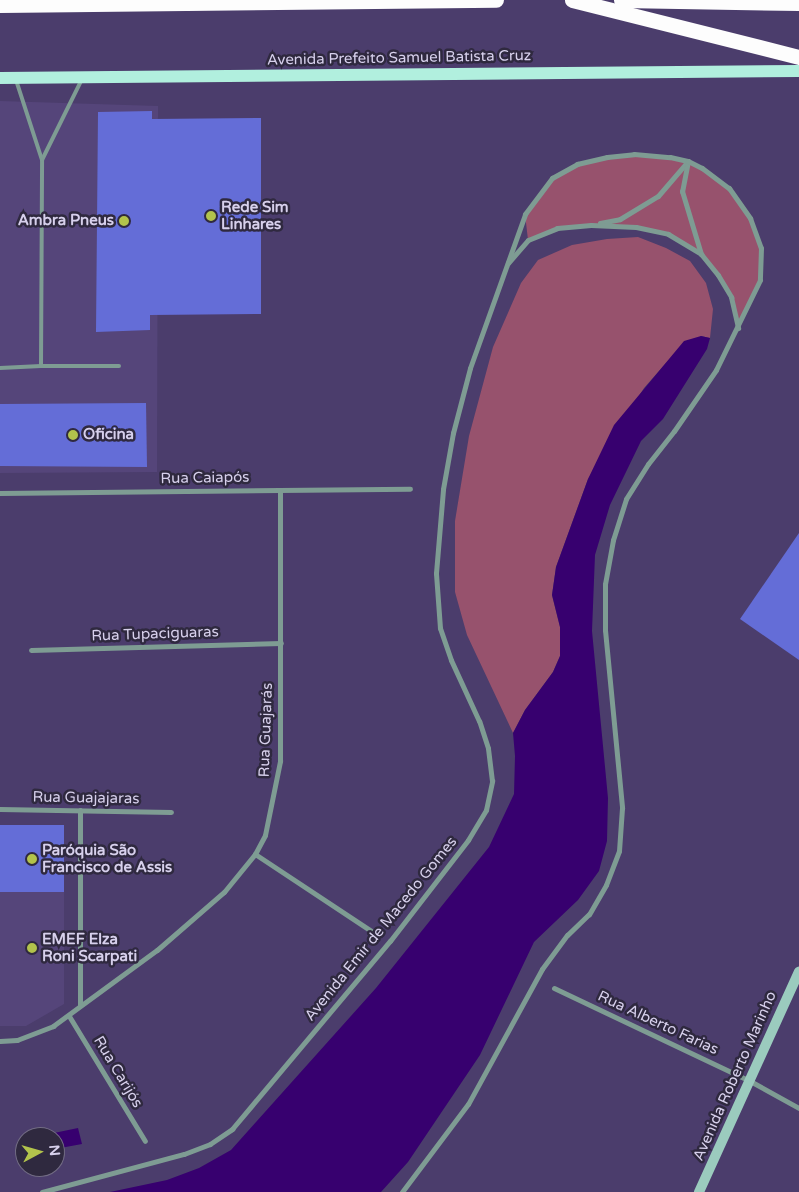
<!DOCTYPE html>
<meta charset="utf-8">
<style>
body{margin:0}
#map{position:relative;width:799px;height:1192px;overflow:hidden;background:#4b3d6c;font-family:"Varela Round",sans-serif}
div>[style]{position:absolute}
.built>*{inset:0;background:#55457a}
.green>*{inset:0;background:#97526d}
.water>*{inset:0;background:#37006f}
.building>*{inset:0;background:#646dd7}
.lane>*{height:4px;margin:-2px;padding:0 2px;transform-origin:2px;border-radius:2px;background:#7e9c93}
.street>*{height:5px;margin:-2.5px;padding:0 2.5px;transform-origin:2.5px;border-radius:2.5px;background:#7e9c93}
.secondary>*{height:10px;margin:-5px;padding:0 5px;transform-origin:5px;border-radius:5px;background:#9bcbbe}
.primary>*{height:12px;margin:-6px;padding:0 6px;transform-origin:6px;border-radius:6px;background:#b1efde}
.highway>*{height:15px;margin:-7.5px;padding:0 7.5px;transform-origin:7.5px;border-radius:7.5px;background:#fdfdfd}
.dots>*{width:14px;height:14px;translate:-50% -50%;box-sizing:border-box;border:2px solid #2f293f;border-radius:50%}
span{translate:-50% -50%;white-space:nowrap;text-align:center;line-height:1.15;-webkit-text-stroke:5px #2f293f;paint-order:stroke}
.street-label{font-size:15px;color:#d7d0ec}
.poi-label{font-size:15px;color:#d7d0ec;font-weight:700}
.left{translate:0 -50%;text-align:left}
.right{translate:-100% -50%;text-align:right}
.north{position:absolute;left:15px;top:1127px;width:50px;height:50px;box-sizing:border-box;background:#2f293f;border:1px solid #726c84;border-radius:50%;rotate:84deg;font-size:14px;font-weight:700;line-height:20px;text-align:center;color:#d7d0ec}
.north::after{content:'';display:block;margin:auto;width:18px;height:22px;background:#b2c34c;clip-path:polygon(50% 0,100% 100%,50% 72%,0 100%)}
</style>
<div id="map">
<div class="built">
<div style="clip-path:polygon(0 101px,158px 106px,157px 472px,0 473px)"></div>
<div style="clip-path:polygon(0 892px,64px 892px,64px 1004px,26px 1026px,0 1026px)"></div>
</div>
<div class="green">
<div style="clip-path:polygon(634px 154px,688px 161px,729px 188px,750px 218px,761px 248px,760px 280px,738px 328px,731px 297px,701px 254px,668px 234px,636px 227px,591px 225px,557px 228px,528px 240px,525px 214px,552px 178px,577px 164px)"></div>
<div style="clip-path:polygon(638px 237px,666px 248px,690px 261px,706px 283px,713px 309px,710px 338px,701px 336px,666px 363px,644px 388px,588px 479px,556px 567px,552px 595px,560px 627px,560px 656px,553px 672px,525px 710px,513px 733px,467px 635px,455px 592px,455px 521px,469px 436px,493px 347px,521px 283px,538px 260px,572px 245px,607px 239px)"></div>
</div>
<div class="water">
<div style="clip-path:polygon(701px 336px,710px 338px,707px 349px,663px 419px,641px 441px,610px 505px,595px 555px,592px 631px,608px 798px,607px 841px,599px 871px,578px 900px,534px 942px,480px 1055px,408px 1162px,381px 1192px,110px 1192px,167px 1180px,199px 1168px,231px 1150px,376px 988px,489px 847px,514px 794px,515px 756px,513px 733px,525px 710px,553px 672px,560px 656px,560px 627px,552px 595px,556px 567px,588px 479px,614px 425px,684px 341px)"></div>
<div style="clip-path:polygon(78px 1128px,82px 1144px,55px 1149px,55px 1137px,49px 1137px,49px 1134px)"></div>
</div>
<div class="building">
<div style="clip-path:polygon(152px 111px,152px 119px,261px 118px,261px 314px,150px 315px,150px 330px,96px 332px,98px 112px)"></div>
<div style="clip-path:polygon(146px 403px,147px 467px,0 466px,0 404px)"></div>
<div style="clip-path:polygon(799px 533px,799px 660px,740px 619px)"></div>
<div style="clip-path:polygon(0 825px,64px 825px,64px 892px,0 892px)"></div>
</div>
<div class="lane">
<div style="left:42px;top:160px;width:88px;rotate:-63.7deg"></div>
<div style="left:41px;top:366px;width:78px"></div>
<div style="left:0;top:368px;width:41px;rotate:-2.8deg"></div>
<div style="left:41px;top:366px;width:206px;rotate:-89.7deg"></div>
<div style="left:42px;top:160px;width:84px;rotate:-108deg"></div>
</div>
<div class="street">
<div style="left:600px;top:223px;width:20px;rotate:-11deg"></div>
<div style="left:620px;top:219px;width:44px;rotate:-31.2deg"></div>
<div style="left:658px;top:196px;width:46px;rotate:-49.4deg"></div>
<div style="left:688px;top:161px;width:31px;rotate:101deg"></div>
<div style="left:682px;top:191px;width:66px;rotate:73.2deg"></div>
<div style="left:508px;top:263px;width:30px;rotate:-49deg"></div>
<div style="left:528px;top:240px;width:31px;rotate:-22deg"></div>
<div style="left:557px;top:228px;width:34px;rotate:-5deg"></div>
<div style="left:591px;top:225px;width:45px;rotate:2.5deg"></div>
<div style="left:636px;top:227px;width:33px;rotate:12deg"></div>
<div style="left:668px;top:234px;width:39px;rotate:31deg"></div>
<div style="left:701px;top:254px;width:27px;rotate:51deg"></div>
<div style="left:718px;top:275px;width:26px;rotate:59deg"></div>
<div style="left:731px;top:297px;width:32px;rotate:77deg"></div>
<div style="left:0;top:493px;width:410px;rotate:-0.6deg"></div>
<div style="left:31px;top:650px;width:250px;rotate:-1.6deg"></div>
<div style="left:0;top:809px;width:171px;rotate:1deg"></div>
<div style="left:80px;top:810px;width:195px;rotate:90deg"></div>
<div style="left:255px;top:854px;width:141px;rotate:33.5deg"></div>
<div style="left:554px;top:988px;width:217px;rotate:25.4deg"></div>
<div style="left:750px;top:1081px;width:56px;rotate:28.9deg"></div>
<div style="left:69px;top:1016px;width:146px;rotate:58.7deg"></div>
<div style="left:0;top:1041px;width:17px;rotate:-3deg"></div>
<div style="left:17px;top:1040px;width:39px;rotate:-21deg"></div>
<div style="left:53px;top:1026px;width:129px;rotate:-36.2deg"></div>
<div style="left:157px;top:950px;width:89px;rotate:-40.9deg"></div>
<div style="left:224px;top:892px;width:49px;rotate:-50.8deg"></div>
<div style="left:255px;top:854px;width:21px;rotate:-62deg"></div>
<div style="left:265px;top:835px;width:76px;rotate:-78.5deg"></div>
<div style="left:280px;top:761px;width:271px;rotate:-90deg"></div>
<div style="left:42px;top:1192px;width:147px;rotate:-15deg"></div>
<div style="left:184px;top:1154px;width:28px;rotate:-21deg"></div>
<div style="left:210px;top:1144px;width:27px;rotate:-34deg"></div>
<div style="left:232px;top:1129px;width:246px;rotate:-50deg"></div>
<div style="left:390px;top:941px;width:128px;rotate:-52.3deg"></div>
<div style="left:468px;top:840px;width:35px;rotate:-59deg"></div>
<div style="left:486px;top:810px;width:30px;rotate:-78deg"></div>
<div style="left:492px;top:781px;width:33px;rotate:-97deg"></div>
<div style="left:488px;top:748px;width:28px;rotate:-108deg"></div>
<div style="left:479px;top:721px;width:67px;rotate:-114.7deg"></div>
<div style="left:451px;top:660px;width:34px;rotate:-109deg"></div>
<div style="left:440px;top:628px;width:55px;rotate:-94.2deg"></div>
<div style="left:436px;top:573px;width:84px;rotate:-85.2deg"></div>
<div style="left:443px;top:489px;width:57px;rotate:-79.9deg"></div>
<div style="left:453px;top:433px;width:67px;rotate:-75.3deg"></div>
<div style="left:470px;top:368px;width:164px;rotate:-70.3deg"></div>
<div style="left:525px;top:214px;width:45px;rotate:-53.1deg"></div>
<div style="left:552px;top:178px;width:29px;rotate:-29deg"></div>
<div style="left:577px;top:164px;width:31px;rotate:-13deg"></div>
<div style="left:607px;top:157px;width:27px;rotate:-6deg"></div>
<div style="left:634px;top:154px;width:36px;rotate:5deg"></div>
<div style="left:670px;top:157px;width:18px;rotate:13deg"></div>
<div style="left:688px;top:161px;width:16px;rotate:27deg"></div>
<div style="left:702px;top:168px;width:34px;rotate:37deg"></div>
<div style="left:729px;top:188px;width:37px;rotate:55deg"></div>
<div style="left:750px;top:218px;width:32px;rotate:70deg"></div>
<div style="left:761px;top:248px;width:32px;rotate:92deg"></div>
<div style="left:760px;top:280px;width:100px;rotate:116.1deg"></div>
<div style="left:716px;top:370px;width:74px;rotate:124.5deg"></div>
<div style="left:674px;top:431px;width:42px;rotate:128.2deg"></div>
<div style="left:648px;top:464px;width:41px;rotate:122.2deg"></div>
<div style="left:626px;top:499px;width:43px;rotate:107.6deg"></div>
<div style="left:613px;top:540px;width:45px;rotate:100.3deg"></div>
<div style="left:605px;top:584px;width:46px;rotate:90deg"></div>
<div style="left:605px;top:630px;width:179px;rotate:84.5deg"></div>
<div style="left:622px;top:808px;width:43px;rotate:94deg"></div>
<div style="left:619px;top:851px;width:36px;rotate:111deg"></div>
<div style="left:606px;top:885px;width:34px;rotate:120deg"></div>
<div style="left:589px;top:914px;width:30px;rotate:136deg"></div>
<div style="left:567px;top:935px;width:42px;rotate:126.3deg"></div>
<div style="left:542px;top:969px;width:154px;rotate:118.7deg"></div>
<div style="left:468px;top:1104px;width:110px;rotate:126.9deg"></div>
</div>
<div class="secondary">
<div style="left:699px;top:1192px;width:242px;rotate:-65.6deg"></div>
</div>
<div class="primary">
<div style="left:0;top:78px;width:799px;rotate:-0.5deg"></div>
</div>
<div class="highway">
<div style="left:572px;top:0;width:234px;rotate:14.1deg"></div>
<div style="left:621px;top:0;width:178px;rotate:1deg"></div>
<div style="left:0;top:5px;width:496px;rotate:-0.6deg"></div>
</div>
<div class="dots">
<div style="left:211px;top:216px;background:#b2c34c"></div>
<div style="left:124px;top:221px;background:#b2c34c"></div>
<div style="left:73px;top:435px;background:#b2c34c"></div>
<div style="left:32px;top:859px;background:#b2c34c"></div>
<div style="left:32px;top:948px;background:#b2c34c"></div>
</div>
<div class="street-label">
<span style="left:399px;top:58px;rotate:-1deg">Avenida Prefeito Samuel Batista Cruz</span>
<span style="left:205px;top:478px;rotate:-1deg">Rua Caiapós</span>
<span style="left:155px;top:634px;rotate:-2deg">Rua Tupaciguaras</span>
<span style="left:266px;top:730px;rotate:-88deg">Rua Guajarás</span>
<span style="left:86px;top:798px;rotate:1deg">Rua Guajajaras</span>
<span style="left:381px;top:929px;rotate:-51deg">Avenida Emir de Macedo Gomes</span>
<span style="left:658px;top:1023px;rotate:25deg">Rua Alberto Farias</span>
<span style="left:118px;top:1072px;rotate:59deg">Rua Carijós</span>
<span style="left:735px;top:1076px;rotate:-66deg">Avenida Roberto Marinho</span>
</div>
<div class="poi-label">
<span class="left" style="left:221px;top:216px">Rede Sim<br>Linhares</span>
<span class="right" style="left:114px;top:221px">Ambra Pneus</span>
<span class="left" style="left:83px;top:435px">Oficina</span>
<span class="left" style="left:42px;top:859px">Paróquia São<br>Francisco de Assis</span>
<span class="left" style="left:42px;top:948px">EMEF Elza<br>Roni Scarpati</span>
</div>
<div class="north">N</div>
</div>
